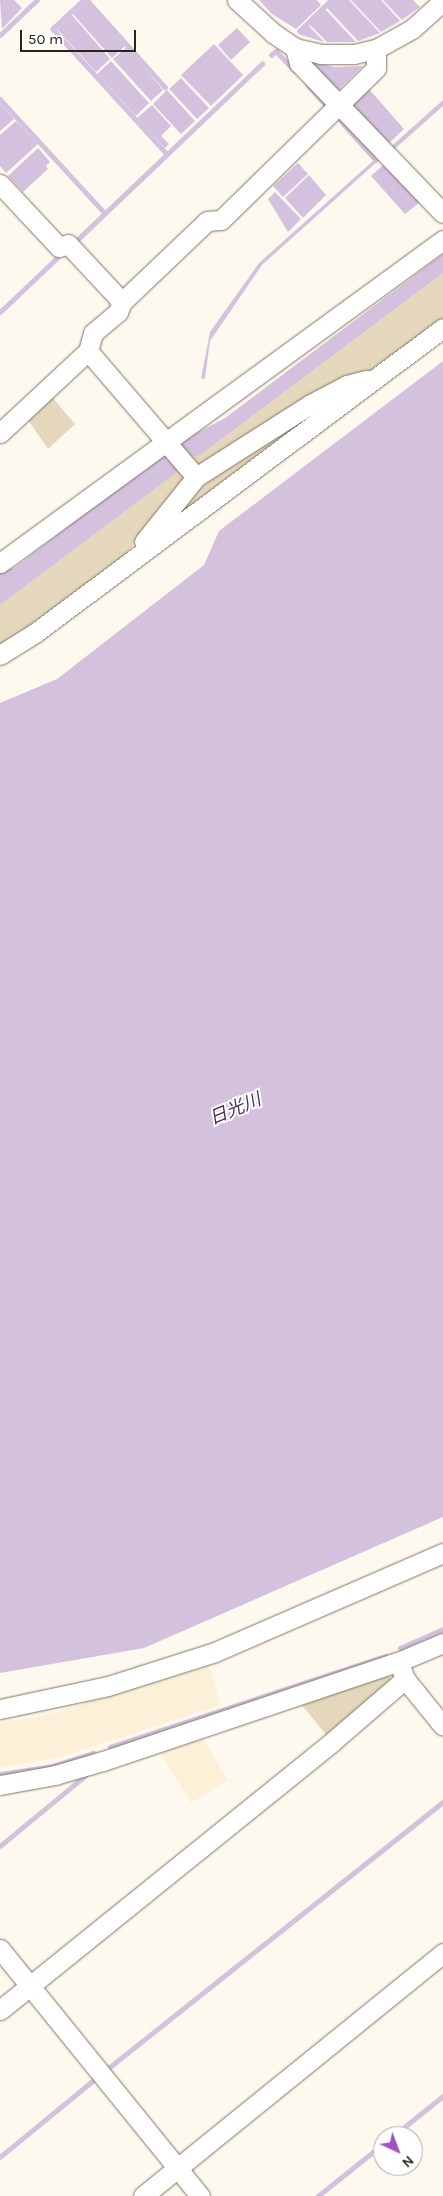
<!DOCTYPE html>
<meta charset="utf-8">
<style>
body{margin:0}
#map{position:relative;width:443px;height:2196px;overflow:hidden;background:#fef9ee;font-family:Karla,"Noto Sans JP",sans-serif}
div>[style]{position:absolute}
.built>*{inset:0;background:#fcf0d8}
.green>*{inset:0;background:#e5d7bc}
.water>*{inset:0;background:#d4c1de}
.stream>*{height:4.5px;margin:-2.25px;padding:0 2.25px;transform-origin:2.25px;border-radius:2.25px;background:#d4c1de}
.roads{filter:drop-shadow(0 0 1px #7d7566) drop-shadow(0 0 1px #7d7566)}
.minor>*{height:19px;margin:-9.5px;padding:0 9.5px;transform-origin:9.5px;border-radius:9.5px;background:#fff}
span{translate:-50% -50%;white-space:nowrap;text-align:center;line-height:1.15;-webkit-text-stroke:4px #fff;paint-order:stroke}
.water-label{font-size:18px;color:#4a2f57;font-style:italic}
.north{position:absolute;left:373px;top:2126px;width:50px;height:50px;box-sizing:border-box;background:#fff;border:1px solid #a9a8a5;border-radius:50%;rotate:137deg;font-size:14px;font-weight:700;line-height:20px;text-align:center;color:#28251f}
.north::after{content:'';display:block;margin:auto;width:18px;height:22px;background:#9f50c1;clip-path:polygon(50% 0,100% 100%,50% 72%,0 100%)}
.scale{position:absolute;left:20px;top:30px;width:116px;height:22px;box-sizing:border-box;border:2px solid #28251f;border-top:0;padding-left:6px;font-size:15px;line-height:18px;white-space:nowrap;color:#28251f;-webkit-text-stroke:4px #fff;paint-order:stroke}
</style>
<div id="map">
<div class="built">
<div style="clip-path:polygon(209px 1666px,221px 1705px,61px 1757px,0 1768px,0 1722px,38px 1717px)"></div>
<div style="clip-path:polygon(202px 1737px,228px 1780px,191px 1803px,159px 1751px)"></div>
</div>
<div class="green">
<div style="clip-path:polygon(443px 273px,443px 320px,372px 372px,198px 467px,185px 456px,199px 456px)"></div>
<div style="clip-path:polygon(357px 385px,151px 538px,186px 494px)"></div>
<div style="clip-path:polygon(52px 397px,75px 424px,48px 449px,28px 420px)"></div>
<div style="clip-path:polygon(180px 470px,186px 476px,123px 558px,0 649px,0 605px)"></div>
<div style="clip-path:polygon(389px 1675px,392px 1682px,327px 1736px,301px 1704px)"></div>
</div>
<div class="water">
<div style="clip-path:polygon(0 0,14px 0,22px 8px,2px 29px)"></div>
<div style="clip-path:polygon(259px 0,317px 0,321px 5px,296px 29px,272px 14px)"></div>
<div style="clip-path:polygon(334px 0,349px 0,380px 33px,358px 41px,326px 7px)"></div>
<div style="clip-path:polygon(351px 0,381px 0,400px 21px,381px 32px)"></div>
<div style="clip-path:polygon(383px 0,413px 0,420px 7px,402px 20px)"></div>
<div style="clip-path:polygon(86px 2px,125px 46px,112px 58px,73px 14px)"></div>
<div style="clip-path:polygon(325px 9px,356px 42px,327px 42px,309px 24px)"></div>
<div style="clip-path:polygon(72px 15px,110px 59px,96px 72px,57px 29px)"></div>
<div style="clip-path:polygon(308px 25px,324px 42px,298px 34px)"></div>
<div style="clip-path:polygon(237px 28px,250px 42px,231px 60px,218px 45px)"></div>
<div style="clip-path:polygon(214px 44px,243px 75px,211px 106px,181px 75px)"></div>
<div style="clip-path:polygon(127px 47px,163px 90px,151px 101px,113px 59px)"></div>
<div style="clip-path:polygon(111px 61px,149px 103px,136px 116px,97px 74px)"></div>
<div style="clip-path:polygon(311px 62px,335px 67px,363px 66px,335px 93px)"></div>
<div style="clip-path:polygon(181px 78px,209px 108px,197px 119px,169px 89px)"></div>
<div style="clip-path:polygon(368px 88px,404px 129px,385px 147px,351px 104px)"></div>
<div style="clip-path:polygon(167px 90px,195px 121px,181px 134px,153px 104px)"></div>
<div style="clip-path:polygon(443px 100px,443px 106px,389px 154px,386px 151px)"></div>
<div style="clip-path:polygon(0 103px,14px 119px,0 131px)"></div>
<div style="clip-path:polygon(152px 105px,171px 126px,161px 136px,169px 144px,165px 148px,137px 118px)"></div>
<div style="clip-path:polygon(16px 121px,38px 144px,6px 173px,0 166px,0 135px)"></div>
<div style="clip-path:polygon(38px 148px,50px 162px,46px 166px,48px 169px,23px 192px,8px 176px)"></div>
<div style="clip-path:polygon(373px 161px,378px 161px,262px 265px,210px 341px,205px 379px,201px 378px,210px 332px,259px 263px)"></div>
<div style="clip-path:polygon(298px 163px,308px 174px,283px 197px,273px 186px)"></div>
<div style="clip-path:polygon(383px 165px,420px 202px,405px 214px,371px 176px)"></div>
<div style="clip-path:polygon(309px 175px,326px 195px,303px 218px,285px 198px)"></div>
<div style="clip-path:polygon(275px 192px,301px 219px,288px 232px,268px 199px)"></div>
<div style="clip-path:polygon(443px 254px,443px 273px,199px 456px,185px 456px,180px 470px,0 605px,0 572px,14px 568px,176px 444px,225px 418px)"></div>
<div style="clip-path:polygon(443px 361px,443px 1517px,144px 1648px,0 1673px,0 703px,57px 679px,204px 565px,219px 531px)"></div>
</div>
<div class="stream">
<div style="left:84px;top:0;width:42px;rotate:136.9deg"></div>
<div style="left:53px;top:29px;width:169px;rotate:47.6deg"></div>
<div style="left:87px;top:0;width:117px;rotate:48.1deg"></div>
<div style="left:299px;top:31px;width:45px;rotate:-44.1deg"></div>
<div style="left:0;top:35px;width:51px;rotate:-43.4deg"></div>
<div style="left:271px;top:55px;width:6px;rotate:-39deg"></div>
<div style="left:276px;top:51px;width:28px;rotate:46deg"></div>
<div style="left:307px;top:84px;width:31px;rotate:48deg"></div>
<div style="left:0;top:99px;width:155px;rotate:47.4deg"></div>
<div style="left:341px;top:121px;width:52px;rotate:48.1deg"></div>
<div style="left:76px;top:241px;width:257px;rotate:-43.6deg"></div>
<div style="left:0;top:312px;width:79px;rotate:-43.5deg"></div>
<div style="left:400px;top:1648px;width:47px;rotate:-23.8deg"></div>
<div style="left:110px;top:1747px;width:290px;rotate:-18.3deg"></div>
<div style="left:0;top:1774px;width:54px;rotate:-8.6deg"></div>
<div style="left:53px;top:1766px;width:42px;rotate:-18deg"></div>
<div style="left:0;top:1846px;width:110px;rotate:-39.5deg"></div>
<div style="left:106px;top:2070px;width:431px;rotate:-38.5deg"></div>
<div style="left:393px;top:2136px;width:64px;rotate:-38.7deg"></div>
<div style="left:0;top:2157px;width:123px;rotate:-39.4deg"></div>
<div style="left:318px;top:2196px;width:83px;rotate:-38.7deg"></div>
</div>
<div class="roads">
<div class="minor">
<div style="left:237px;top:0;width:49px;rotate:42.5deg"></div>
<div style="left:273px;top:33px;width:27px;rotate:34deg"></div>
<div style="left:295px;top:48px;width:26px;rotate:13deg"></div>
<div style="left:320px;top:54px;width:34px"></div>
<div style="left:354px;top:54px;width:23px;rotate:-13deg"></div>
<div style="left:376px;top:49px;width:41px;rotate:-29.1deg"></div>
<div style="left:412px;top:29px;width:42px;rotate:-42.1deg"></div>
<div style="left:295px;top:48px;width:16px;rotate:75deg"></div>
<div style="left:299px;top:63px;width:208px;rotate:46.2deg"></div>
<div style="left:0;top:184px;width:86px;rotate:46.9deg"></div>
<div style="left:59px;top:247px;width:9px;rotate:-18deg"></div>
<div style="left:68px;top:244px;width:79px;rotate:47deg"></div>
<div style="left:88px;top:351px;width:166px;rotate:49.4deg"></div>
<div style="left:196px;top:477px;width:83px;rotate:128.7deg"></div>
<div style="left:0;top:433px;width:120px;rotate:-43deg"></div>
<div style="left:88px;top:351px;width:19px;rotate:-74deg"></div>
<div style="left:93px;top:333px;width:33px;rotate:-40deg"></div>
<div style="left:118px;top:312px;width:11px;rotate:-68deg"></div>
<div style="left:122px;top:302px;width:117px;rotate:-43.6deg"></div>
<div style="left:207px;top:221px;width:14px;rotate:-4deg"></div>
<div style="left:221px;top:220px;width:217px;rotate:-44.4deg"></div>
<div style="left:376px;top:68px;width:19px;rotate:-90deg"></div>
<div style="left:196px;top:477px;width:134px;rotate:-32.5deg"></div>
<div style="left:309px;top:405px;width:43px;rotate:-27.8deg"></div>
<div style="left:347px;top:385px;width:20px;rotate:-15deg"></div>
<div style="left:0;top:563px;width:548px;rotate:-36.1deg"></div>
<div style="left:0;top:655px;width:41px;rotate:-32.2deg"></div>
<div style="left:35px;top:633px;width:509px;rotate:-36.78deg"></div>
<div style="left:401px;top:1668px;width:12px;rotate:70deg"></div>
<div style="left:405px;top:1679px;width:60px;rotate:51deg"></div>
<div style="left:0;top:1709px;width:110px;rotate:-12deg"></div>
<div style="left:108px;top:1686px;width:112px;rotate:-17.6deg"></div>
<div style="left:215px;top:1652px;width:249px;rotate:-23.5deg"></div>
<div style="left:0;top:1785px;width:56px;rotate:-10.3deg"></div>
<div style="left:55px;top:1775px;width:50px;rotate:-16.3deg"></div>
<div style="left:103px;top:1761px;width:311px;rotate:-18.6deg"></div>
<div style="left:398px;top:1662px;width:49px;rotate:-22.9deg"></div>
<div style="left:0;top:1949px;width:318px;rotate:51deg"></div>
<div style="left:0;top:2010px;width:428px;rotate:-38.9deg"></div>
<div style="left:333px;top:1741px;width:95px;rotate:-40.7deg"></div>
<div style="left:143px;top:2196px;width:386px;rotate:-39deg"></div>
</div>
</div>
<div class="water-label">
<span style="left:235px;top:1109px;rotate:-23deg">日光川</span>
</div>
<div class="north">N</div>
<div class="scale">50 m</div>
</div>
